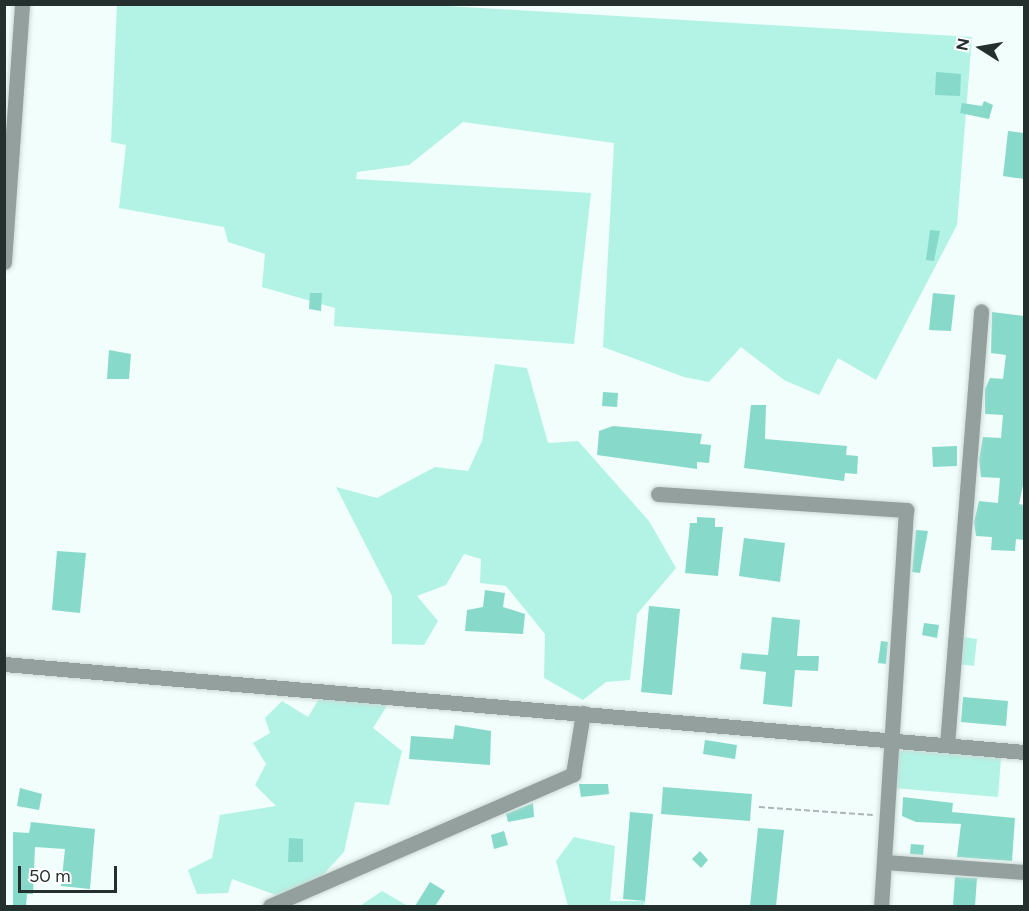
<!DOCTYPE html>
<style>
body{margin:0}
#map{position:relative;width:1029px;height:911px;overflow:hidden;background:#f1fefb;font-family:Figtree,sans-serif}
div>[style]{position:absolute}
.green>*{inset:0;background:#b2f3e5}
.building>*{inset:0;background:#87daca}
.path>*{height:2px;margin-top:-1px;transform-origin:0;background:repeating-linear-gradient(90deg,#a9b6b3 0 6px,transparent 0 9px)}
.roads{filter:drop-shadow(0 0 2px #ccd9d6) drop-shadow(0 0 2px #ccd9d6)}
.minor>*{height:15px;margin:-7.5px;padding:0 7.5px;transform-origin:7.5px;border-radius:7.5px;background:#93a09d}
span{translate:-50% -50%;white-space:nowrap;text-align:center;line-height:1.15;-webkit-text-stroke:5px #fff;paint-order:stroke}
.frame{position:absolute;inset:0;border:6px solid #24302d;pointer-events:none}
.north{position:absolute;left:951px;top:18px;width:60px;height:60px;-webkit-text-stroke:4px #fff;paint-order:stroke;rotate:281deg;font-size:16px;font-weight:700;line-height:24px;text-align:center;color:#24302d}
.north::after{content:'';display:block;margin:auto;width:21px;height:27px;background:#24302d;clip-path:polygon(50% 0,100% 100%,50% 72%,0 100%)}
.scale{position:absolute;left:18px;top:866px;width:99px;height:27px;box-sizing:border-box;border:3px solid #24302d;border-top:0;padding-left:8px;font-size:18px;line-height:21px;white-space:nowrap;color:#24302d;-webkit-text-stroke:4px #fff;paint-order:stroke}
</style>
<div id="map">
<div class="green">
<div style="clip-path:polygon(117px 5px,431px 5px,972px 37px,957px 225px,876px 380px,838px 358px,819px 395px,784px 380px,741px 347px,709px 382px,684px 377px,603px 347px,614px 143px,463px 122px,409px 165px,357px 172px,356px 179px,591px 193px,574px 344px,334px 326px,335px 308px,262px 287px,265px 254px,228px 242px,224px 227px,119px 208px,126px 145px,111px 142px)"></div>
<div style="clip-path:polygon(495px 364px,527px 368px,548px 443px,578px 441px,649px 521px,676px 568px,637px 614px,630px 680px,606px 682px,583px 700px,544px 678px,545px 634px,506px 586px,480px 583px,481px 559px,464px 554px,446px 585px,417px 596px,438px 621px,424px 645px,392px 644px,392px 596px,336px 487px,377px 498px,435px 467px,468px 471px,482px 441px)"></div>
<div style="clip-path:polygon(963px 637px,977px 639px,974px 666px,960px 664px)"></div>
<div style="clip-path:polygon(328px 684px,388px 704px,373px 728px,402px 751px,389px 805px,355px 802px,344px 852px,320px 878px,281px 897px,232px 879px,228px 893px,197px 894px,188px 870px,212px 858px,220px 815px,276px 806px,255px 785px,266px 764px,253px 743px,270px 733px,265px 718px,282px 701px,308px 717px)"></div>
<div style="clip-path:polygon(897px 750px,1001px 758px,998px 797px,894px 788px)"></div>
<div style="clip-path:polygon(574px 837px,615px 846px,610px 901px,645px 901px,644px 906px,568px 906px,556px 861px)"></div>
<div style="clip-path:polygon(382px 891px,406px 905px,360px 906px)"></div>
</div>
<div class="building">
<div style="clip-path:polygon(936px 72px,961px 74px,960px 96px,935px 95px)"></div>
<div style="clip-path:polygon(984px 101px,993px 105px,989px 119px,960px 113px,962px 103px,982px 106px)"></div>
<div style="clip-path:polygon(1008px 131px,1024px 133px,1024px 179px,1003px 176px)"></div>
<div style="clip-path:polygon(930px 230px,940px 231px,934px 261px,926px 260px)"></div>
<div style="clip-path:polygon(310px 293px,322px 293px,321px 311px,309px 309px)"></div>
<div style="clip-path:polygon(933px 293px,955px 295px,951px 331px,929px 330px)"></div>
<div style="clip-path:polygon(992px 312px,1024px 316px,1024px 481px,1019px 504px,1024px 505px,1024px 540px,1016px 539px,1015px 551px,991px 550px,992px 537px,976px 536px,974px 522px,979px 501px,998px 503px,1000px 478px,981px 477px,979px 460px,983px 437px,1001px 438px,1003px 415px,985px 414px,985px 389px,990px 378px,1003px 379px,1006px 355px,991px 353px)"></div>
<div style="clip-path:polygon(109px 350px,131px 354px,129px 379px,107px 379px)"></div>
<div style="clip-path:polygon(603px 392px,618px 393px,617px 407px,602px 406px)"></div>
<div style="clip-path:polygon(751px 405px,766px 405px,765px 439px,847px 446px,846px 455px,858px 456px,857px 474px,845px 473px,844px 481px,744px 468px)"></div>
<div style="clip-path:polygon(613px 426px,702px 434px,700px 444px,711px 445px,709px 463px,697px 462px,697px 469px,597px 455px,599px 431px)"></div>
<div style="clip-path:polygon(957px 446px,957px 466px,933px 467px,932px 447px)"></div>
<div style="clip-path:polygon(697px 517px,715px 518px,715px 527px,723px 527px,718px 576px,685px 573px,690px 523px,697px 523px)"></div>
<div style="clip-path:polygon(916px 530px,928px 531px,920px 573px,912px 572px)"></div>
<div style="clip-path:polygon(744px 538px,785px 543px,780px 582px,739px 576px)"></div>
<div style="clip-path:polygon(57px 551px,86px 553px,80px 613px,52px 610px)"></div>
<div style="clip-path:polygon(485px 590px,505px 593px,503px 607px,525px 614px,523px 634px,465px 631px,467px 610px,483px 607px)"></div>
<div style="clip-path:polygon(649px 606px,680px 609px,672px 695px,641px 692px)"></div>
<div style="clip-path:polygon(772px 617px,800px 620px,797px 656px,819px 656px,818px 671px,795px 670px,792px 707px,763px 704px,766px 672px,740px 669px,742px 653px,768px 655px)"></div>
<div style="clip-path:polygon(924px 623px,939px 625px,937px 638px,922px 635px)"></div>
<div style="clip-path:polygon(881px 641px,888px 642px,886px 664px,878px 663px)"></div>
<div style="clip-path:polygon(963px 697px,1008px 701px,1006px 726px,961px 722px)"></div>
<div style="clip-path:polygon(455px 725px,491px 731px,490px 765px,409px 759px,411px 736px,453px 739px)"></div>
<div style="clip-path:polygon(705px 740px,737px 745px,735px 759px,703px 754px)"></div>
<div style="clip-path:polygon(579px 784px,608px 784px,609px 794px,581px 797px)"></div>
<div style="clip-path:polygon(663px 787px,752px 794px,750px 821px,661px 814px)"></div>
<div style="clip-path:polygon(20px 788px,42px 794px,39px 810px,17px 806px)"></div>
<div style="clip-path:polygon(903px 797px,953px 803px,952px 812px,1015px 818px,1012px 861px,957px 857px,961px 824px,916px 822px,902px 816px)"></div>
<div style="clip-path:polygon(533px 803px,534px 817px,508px 822px,506px 814px)"></div>
<div style="clip-path:polygon(630px 812px,653px 814px,645px 901px,623px 899px)"></div>
<div style="clip-path:polygon(31px 822px,95px 829px,90px 889px,61px 886px,65px 849px,35px 847px,33px 894px,27px 894px,26px 906px,13px 906px,13px 832px,29px 833px)"></div>
<div style="clip-path:polygon(758px 828px,784px 830px,776px 906px,750px 906px)"></div>
<div style="clip-path:polygon(504px 831px,508px 845px,494px 849px,491px 835px)"></div>
<div style="clip-path:polygon(289px 838px,303px 839px,303px 862px,288px 862px)"></div>
<div style="clip-path:polygon(911px 844px,924px 845px,923px 855px,910px 854px)"></div>
<div style="clip-path:polygon(700px 851px,708px 860px,701px 868px,692px 859px)"></div>
<div style="clip-path:polygon(955px 877px,977px 878px,975px 906px,953px 906px)"></div>
<div style="clip-path:polygon(430px 882px,445px 891px,435px 906px,415px 906px)"></div>
</div>
<div class="path">
<div style="left:759px;top:807px;width:114px;rotate:4deg"></div>
</div>
<div class="roads">
<div class="minor">
<div style="left:4px;top:262px;width:259px;rotate:-86deg"></div>
<div style="left:658px;top:494px;width:249px;rotate:3.7deg"></div>
<div style="left:906px;top:510px;width:397px;rotate:93.6deg"></div>
<div style="left:4px;top:664px;width:1024px;rotate:4.93deg"></div>
<div style="left:947px;top:745px;width:435px;rotate:-85.5deg"></div>
<div style="left:885px;top:862px;width:139px;rotate:4.1deg"></div>
<div style="left:270px;top:906px;width:331px;rotate:-23.5deg"></div>
<div style="left:573px;top:774px;width:62px;rotate:-80.7deg"></div>
</div>
</div>
<div class="frame"></div>
<div class="north">N</div>
<div class="scale">50 m</div>
</div>
